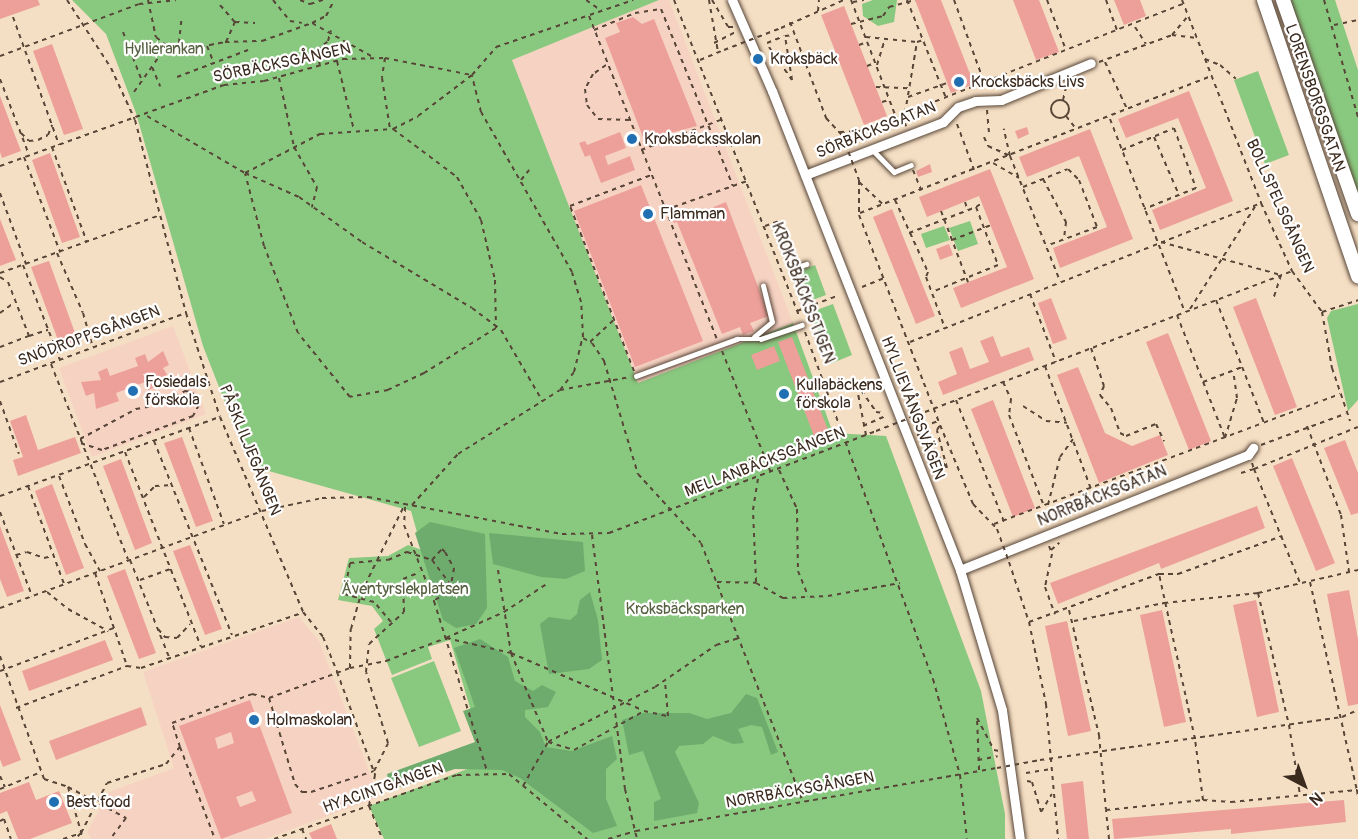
<!DOCTYPE html>
<meta charset="utf-8">
<style>
body{margin:0}
#map{position:relative;width:1358px;height:839px;overflow:hidden;background:#f5dfc4;font-family:Pangolin,sans-serif}
div>[style]{position:absolute}
.built>*{inset:0;background:#f6d2c3}
.green>*{inset:0;background:#89c87f}
.forest>*{inset:0;background:#6eac6e}
.building>*{inset:0;background:#eda09a}
.path>*{height:2px;margin-top:-1px;transform-origin:0;background:repeating-linear-gradient(90deg,#574537 0 4.5px,transparent 0 9px)}
.path>.ring{margin:-1px;padding:0;box-sizing:content-box;background:none;border:2px solid #574537;border-radius:50%}
.roads{filter:drop-shadow(0 0 2px #574537) drop-shadow(0 0 2px #574537)}
.lane>*{height:4.5px;margin:-2.25px;padding:0 2.25px;transform-origin:2.25px;border-radius:2.25px;background:#fff}
.street>*{height:9px;margin:-4.5px;padding:0 4.5px;transform-origin:4.5px;border-radius:4.5px;background:#fff}
.secondary>*{height:14px;margin:-7px;padding:0 7px;transform-origin:7px;border-radius:7px;background:#fff}
.path-bridge>*{height:2px;margin-top:-1px;transform-origin:0;background:repeating-linear-gradient(90deg,#574537 0 4.5px,transparent 0 9px)}
.dots>*{width:16px;height:16px;translate:-50% -50%;box-sizing:border-box;border:3px solid #fff;border-radius:50%}
span{translate:-50% -50%;white-space:nowrap;text-align:center;line-height:1.15;-webkit-text-stroke:4.5px #fff;paint-order:stroke}
.park-label{font-size:16px;color:#566140}
.poi-label{font-size:16px;color:#3b2a1e}
.left{translate:0 -50%;text-align:left}
.street-label{font-size:16px;color:#3b2a1e}
.north{position:absolute;left:1274px;top:755px;width:60px;height:60px;-webkit-text-stroke:4px #fff;paint-order:stroke;rotate:139deg;font-size:16px;font-weight:700;line-height:24px;text-align:center;color:#3b2a1e}
.north::after{content:'';display:block;margin:auto;width:21px;height:27px;background:#3b2a1e;clip-path:polygon(50% 0,100% 100%,50% 72%,0 100%)}
</style>
<div id="map">
<div class="built">
<div style="clip-path:polygon(659px 0,669px 0,793px 323px,638px 384px,512px 60px)"></div>
<div style="clip-path:polygon(173px 326px,206px 414px,92px 457px,59px 368px)"></div>
<div style="clip-path:polygon(299px 617px,319px 641px,379px 797px,265px 839px,91px 839px,87px 832px,109px 792px,174px 768px,143px 672px)"></div>
</div>
<div class="green">
<div style="clip-path:polygon(72px 0,659px 0,512px 60px,638px 383px,793px 323px,833px 433px,886px 436px,981px 691px,1005px 814px,1005px 839px,384px 839px,369px 806px,486px 762px,450px 640px,428px 647px,432px 659px,392px 675px,374px 629px,383px 621px,372px 606px,338px 600px,349px 558px,388px 556px,408px 545px,422px 550px,411px 511px,258px 468px,244px 451px,203px 346px,136px 113px,106px 34px)"></div>
<div style="clip-path:polygon(873px 0,897px 0,894px 22px,878px 26px,863px 16px,862px 4px)"></div>
<div style="clip-path:polygon(1290px 0,1335px 0,1358px 70px,1358px 200px)"></div>
<div style="clip-path:polygon(1258px 71px,1289px 155px,1265px 164px,1234px 80px)"></div>
<div style="clip-path:polygon(970px 221px,978px 244px,958px 251px,949px 228px)"></div>
<div style="clip-path:polygon(944px 226px,950px 240px,926px 248px,921px 234px)"></div>
<div style="clip-path:polygon(815px 265px,826px 295px,810px 301px,799px 271px)"></div>
<div style="clip-path:polygon(833px 304px,852px 355px,830px 364px,811px 312px)"></div>
<div style="clip-path:polygon(1358px 304px,1358px 400px,1348px 411px,1327px 318px,1331px 311px)"></div>
<div style="clip-path:polygon(434px 661px,461px 731px,419px 747px,391px 678px)"></div>
</div>
<div class="forest">
<div style="clip-path:polygon(430px 522px,485px 534px,487px 608px,476px 624px,456px 628px,443px 620px,415px 533px)"></div>
<div style="clip-path:polygon(489px 533px,583px 542px,585px 571px,566px 579px,541px 577px,493px 564px)"></div>
<div style="clip-path:polygon(590px 592px,598px 620px,602px 660px,589px 669px,549px 674px,540px 624px,549px 617px,570px 620px,577px 614px,580px 600px)"></div>
<div style="clip-path:polygon(480px 639px,508px 657px,515px 681px,533px 691px,542px 685px,556px 692px,548px 707px,525px 710px,525px 717px,540px 732px,546px 747px,572px 751px,612px 736px,617px 759px,606px 769px,606px 799px,617px 826px,593px 833px,520px 778px,502px 770px,455px 769px,391px 790px,387px 774px,475px 742px,463px 711px,475px 707px,454px 648px)"></div>
<div style="clip-path:polygon(746px 694px,757px 698px,778px 752px,771px 755px,762px 727px,751px 725px,738px 729px,744px 743px,733px 744px,713px 736px,703px 744px,679px 746px,675px 752px,699px 803px,697px 813px,654px 821px,654px 802px,661px 799px,643px 751px,629px 755px,622px 720px,643px 713px,689px 713px,707px 719px,731px 713px)"></div>
</div>
<div class="building">
<div style="clip-path:polygon(0 0,38px 0,40px 5px,0 19px)"></div>
<div style="clip-path:polygon(915px 0,941px 0,974px 84px,951px 93px)"></div>
<div style="clip-path:polygon(1013px 0,1039px 0,1059px 52px,1036px 60px)"></div>
<div style="clip-path:polygon(1114px 0,1140px 0,1146px 16px,1124px 25px)"></div>
<div style="clip-path:polygon(844px 6px,887px 116px,864px 125px,821px 15px)"></div>
<div style="clip-path:polygon(633px 17px,642px 24px,654px 19px,697px 126px,644px 140px,605px 38px,620px 32px,616px 23px)"></div>
<div style="clip-path:polygon(52px 44px,83px 129px,64px 135px,33px 51px)"></div>
<div style="clip-path:polygon(1189px 91px,1233px 201px,1160px 230px,1152px 210px,1206px 188px,1178px 118px,1126px 138px,1118px 119px)"></div>
<div style="clip-path:polygon(0 96px,21px 151px,2px 158px,0 152px)"></div>
<div style="clip-path:polygon(1027px 127px,1029px 134px,1018px 139px,1015px 131px)"></div>
<div style="clip-path:polygon(1090px 129px,1133px 239px,1060px 268px,1053px 248px,1107px 227px,1079px 156px,1027px 177px,1019px 157px)"></div>
<div style="clip-path:polygon(620px 132px,626px 148px,605px 156px,608px 165px,630px 156px,635px 170px,601px 183px,590px 155px,585px 157px,579px 143px,585px 141px,587px 145px)"></div>
<div style="clip-path:polygon(50px 153px,80px 237px,62px 243px,32px 160px)"></div>
<div style="clip-path:polygon(930px 164px,932px 172px,918px 177px,916px 171px)"></div>
<div style="clip-path:polygon(990px 169px,1034px 279px,961px 308px,953px 288px,1007px 267px,979px 196px,927px 217px,919px 197px)"></div>
<div style="clip-path:polygon(641px 185px,703px 341px,635px 367px,574px 211px)"></div>
<div style="clip-path:polygon(726px 202px,769px 316px,750px 323px,754px 331px,743px 335px,740px 327px,722px 334px,677px 222px,674px 223px,671px 217px,686px 211px,689px 217px)"></div>
<div style="clip-path:polygon(892px 209px,935px 316px,916px 324px,873px 217px)"></div>
<div style="clip-path:polygon(0 219px,16px 260px,0 266px)"></div>
<div style="clip-path:polygon(949px 244px,953px 255px,940px 260px,936px 249px)"></div>
<div style="clip-path:polygon(49px 261px,79px 344px,62px 351px,31px 267px)"></div>
<div style="clip-path:polygon(1051px 298px,1067px 339px,1053px 344px,1038px 303px)"></div>
<div style="clip-path:polygon(1256px 298px,1297px 407px,1275px 415px,1233px 307px)"></div>
<div style="clip-path:polygon(1168px 333px,1211px 441px,1189px 450px,1146px 342px)"></div>
<div style="clip-path:polygon(993px 336px,1001px 357px,1029px 347px,1034px 360px,943px 395px,938px 382px,957px 374px,949px 352px,962px 347px,970px 369px,989px 362px,980px 341px)"></div>
<div style="clip-path:polygon(792px 337px,828px 430px,814px 436px,778px 342px)"></div>
<div style="clip-path:polygon(774px 346px,780px 361px,757px 370px,751px 355px)"></div>
<div style="clip-path:polygon(163px 351px,169px 365px,163px 368px,171px 381px,148px 390px,145px 382px,116px 393px,119px 401px,96px 409px,94px 393px,86px 396px,81px 382px,101px 380px,98px 372px,107px 368px,110px 376px,138px 366px,135px 358px,145px 354px,148px 362px)"></div>
<div style="clip-path:polygon(1078px 367px,1105px 433px,1132px 446px,1160px 435px,1168px 455px,1099px 483px,1057px 375px)"></div>
<div style="clip-path:polygon(993px 400px,1035px 508px,1013px 517px,971px 409px)"></div>
<div style="clip-path:polygon(26px 415px,38px 450px,75px 437px,81px 453px,18px 476px,13px 460px,23px 457px,10px 421px)"></div>
<div style="clip-path:polygon(182px 437px,213px 521px,196px 527px,164px 443px)"></div>
<div style="clip-path:polygon(1345px 440px,1358px 473px,1358px 513px,1351px 515px,1324px 448px)"></div>
<div style="clip-path:polygon(1292px 458px,1335px 563px,1316px 571px,1273px 466px)"></div>
<div style="clip-path:polygon(121px 459px,152px 543px,135px 550px,103px 466px)"></div>
<div style="clip-path:polygon(52px 484px,84px 568px,66px 575px,35px 491px)"></div>
<div style="clip-path:polygon(1257px 506px,1265px 528px,1161px 569px,1159px 563px,1058px 604px,1050px 583px)"></div>
<div style="clip-path:polygon(0 526px,24px 591px,7px 597px,0 579px)"></div>
<div style="clip-path:polygon(190px 545px,222px 629px,205px 635px,173px 551px)"></div>
<div style="clip-path:polygon(125px 569px,156px 653px,139px 659px,107px 576px)"></div>
<div style="clip-path:polygon(1349px 590px,1358px 639px,1358px 704px,1348px 706px,1327px 594px)"></div>
<div style="clip-path:polygon(1256px 600px,1279px 712px,1257px 717px,1233px 605px)"></div>
<div style="clip-path:polygon(1162px 610px,1186px 722px,1164px 727px,1140px 615px)"></div>
<div style="clip-path:polygon(1067px 621px,1091px 731px,1068px 736px,1045px 626px)"></div>
<div style="clip-path:polygon(105px 640px,113px 660px,29px 691px,22px 671px)"></div>
<div style="clip-path:polygon(evenodd,250px 700px,292px 813px,221px 839px,179px 726px,250px 700px,231px 732px,234px 743px,218px 749px,215px 738px,231px 732px,250px 700px,252px 791px,256px 801px,240px 807px,236px 797px,252px 791px)"></div>
<div style="clip-path:polygon(0 705px,21px 760px,3px 767px,0 759px)"></div>
<div style="clip-path:polygon(141px 707px,147px 725px,56px 760px,49px 741px)"></div>
<div style="clip-path:polygon(1083px 781px,1089px 839px,1067px 839px,1061px 784px)"></div>
<div style="clip-path:polygon(29px 782px,36px 800px,59px 791px,72px 823px,30px 839px,18px 839px,7px 811px,0 814px,0 793px)"></div>
<div style="clip-path:polygon(1344px 800px,1346px 822px,1231px 834px,1231px 829px,1114px 839px,1112px 819px)"></div>
<div style="clip-path:polygon(331px 824px,337px 839px,312px 839px,309px 833px)"></div>
</div>
<div class="path">
<div style="left:67px;top:0;width:81px;rotate:57.1deg"></div>
<div style="left:111px;top:68px;width:57px;rotate:65.2deg"></div>
<div style="left:135px;top:120px;width:200px;rotate:75.2deg"></div>
<div style="left:186px;top:313px;width:109px;rotate:71.9deg"></div>
<div style="left:220px;top:417px;width:212px;rotate:66.9deg"></div>
<div style="left:303px;top:612px;width:32px;rotate:51deg"></div>
<div style="left:323px;top:637px;width:38px;rotate:68deg"></div>
<div style="left:337px;top:672px;width:110px;rotate:69.7deg"></div>
<div style="left:375px;top:775px;width:32px;rotate:101deg"></div>
<div style="left:369px;top:806px;width:35px;rotate:68deg"></div>
<div style="left:148px;top:0;width:38px;rotate:78deg"></div>
<div style="left:156px;top:37px;width:23px;rotate:40deg"></div>
<div style="left:174px;top:52px;width:52px;rotate:-11.1deg"></div>
<div style="left:225px;top:42px;width:37px;rotate:-2deg"></div>
<div style="left:262px;top:41px;width:53px;rotate:-19.8deg"></div>
<div style="left:312px;top:23px;width:72px;rotate:29.1deg"></div>
<div style="left:273px;top:0;width:27px;rotate:51deg"></div>
<div style="left:290px;top:21px;width:12px;rotate:9deg"></div>
<div style="left:300px;top:0;width:11px;rotate:22deg"></div>
<div style="left:310px;top:4px;width:14px;rotate:-17deg"></div>
<div style="left:586px;top:0;width:19px;rotate:35deg"></div>
<div style="left:674px;top:0;width:342px;rotate:68.4deg"></div>
<div style="left:709px;top:0;width:53px;rotate:80.2deg"></div>
<div style="left:712px;top:0;width:31px;rotate:59deg"></div>
<div style="left:728px;top:27px;width:6px"></div>
<div style="left:851px;top:0;width:125px;rotate:69deg"></div>
<div style="left:907px;top:0;width:105px;rotate:68.3deg"></div>
<div style="left:954px;top:0;width:87px;rotate:69.9deg"></div>
<div style="left:1047px;top:0;width:53px;rotate:69.2deg"></div>
<div style="left:1106px;top:0;width:32px;rotate:70deg"></div>
<div style="left:1182px;top:0;width:218px;rotate:68.7deg"></div>
<div style="left:1261px;top:203px;width:75px;rotate:65.5deg"></div>
<div style="left:1292px;top:271px;width:51px;rotate:53.8deg"></div>
<div style="left:1322px;top:312px;width:57px;rotate:79.9deg"></div>
<div style="left:1332px;top:368px;width:56px;rotate:71.2deg"></div>
<div style="left:1324px;top:0;width:122px;rotate:73.8deg"></div>
<div style="left:853px;top:2px;width:11px;rotate:-10deg"></div>
<div style="left:220px;top:5px;width:23px;rotate:49deg"></div>
<div style="left:235px;top:22px;width:20px;rotate:3deg"></div>
<div style="left:818px;top:11px;width:11px;rotate:-85deg"></div>
<div style="left:589px;top:16px;width:348px;rotate:68.4deg"></div>
<div style="left:13px;top:17px;width:136px;rotate:70.2deg"></div>
<div style="left:790px;top:22px;width:103px;rotate:69.4deg"></div>
<div style="left:826px;top:118px;width:23px;rotate:47deg"></div>
<div style="left:312px;top:23px;width:16px;rotate:-27deg"></div>
<div style="left:326px;top:16px;width:18px;rotate:-63deg"></div>
<div style="left:851px;top:24px;width:33px;rotate:-14deg"></div>
<div style="left:883px;top:16px;width:11px;rotate:-56deg"></div>
<div style="left:889px;top:7px;width:27px;rotate:-15deg"></div>
<div style="left:1334px;top:25px;width:25px;rotate:-12deg"></div>
<div style="left:1135px;top:27px;width:20px;rotate:57deg"></div>
<div style="left:781px;top:28px;width:69px;rotate:-24deg"></div>
<div style="left:594px;top:30px;width:44px;rotate:-22.5deg"></div>
<div style="left:635px;top:13px;width:26px;rotate:-9deg"></div>
<div style="left:661px;top:9px;width:191px;rotate:67.9deg"></div>
<div style="left:123px;top:32px;width:53px;rotate:68.8deg"></div>
<div style="left:1172px;top:35px;width:23px;rotate:7deg"></div>
<div style="left:866px;top:37px;width:51px;rotate:5.6deg"></div>
<div style="left:226px;top:42px;width:22px;rotate:-66deg"></div>
<div style="left:714px;top:43px;width:25px;rotate:-27deg"></div>
<div style="left:767px;top:43px;width:18px;rotate:-22deg"></div>
<div style="left:859px;top:45px;width:9px;rotate:-21deg"></div>
<div style="left:207px;top:46px;width:18px;rotate:68deg"></div>
<div style="left:769px;top:47px;width:40px;rotate:55.1deg"></div>
<div style="left:792px;top:80px;width:45px;rotate:-99deg"></div>
<div style="left:785px;top:36px;width:9px;rotate:-6deg"></div>
<div style="left:178px;top:52px;width:36px;rotate:-84deg"></div>
<div style="left:0;top:56px;width:148px;rotate:-20.5deg"></div>
<div style="left:139px;top:4px;width:37px;rotate:-6deg"></div>
<div style="left:385px;top:58px;width:20px;rotate:99deg"></div>
<div style="left:382px;top:78px;width:52px;rotate:81.1deg"></div>
<div style="left:1205px;top:59px;width:16px;rotate:22deg"></div>
<div style="left:1220px;top:65px;width:21px;rotate:41deg"></div>
<div style="left:700px;top:60px;width:26px;rotate:-23deg"></div>
<div style="left:337px;top:61px;width:71px;rotate:76.2deg"></div>
<div style="left:1099px;top:62px;width:78px;rotate:-20.3deg"></div>
<div style="left:1172px;top:35px;width:25px;rotate:-50deg"></div>
<div style="left:1105px;top:62px;width:54px;rotate:64.9deg"></div>
<div style="left:606px;top:65px;width:16px;rotate:145deg"></div>
<div style="left:593px;top:74px;width:17px;rotate:118deg"></div>
<div style="left:585px;top:89px;width:16px;rotate:83deg"></div>
<div style="left:587px;top:105px;width:18px;rotate:52deg"></div>
<div style="left:598px;top:119px;width:31px;rotate:2deg"></div>
<div style="left:877px;top:65px;width:27px;rotate:-73deg"></div>
<div style="left:320px;top:66px;width:16px;rotate:-101deg"></div>
<div style="left:317px;top:50px;width:14px;rotate:-39deg"></div>
<div style="left:328px;top:41px;width:11px;rotate:-75deg"></div>
<div style="left:867px;top:66px;width:9px;rotate:-21deg"></div>
<div style="left:152px;top:67px;width:21px;rotate:67deg"></div>
<div style="left:177px;top:77px;width:76px;rotate:-20.8deg"></div>
<div style="left:279px;top:78px;width:71px;rotate:77.7deg"></div>
<div style="left:294px;top:147px;width:46px;rotate:60.1deg"></div>
<div style="left:317px;top:187px;width:21px;rotate:104deg"></div>
<div style="left:0;top:79px;width:81px;rotate:69.1deg"></div>
<div style="left:876px;top:87px;width:33px;rotate:2deg"></div>
<div style="left:134px;top:92px;width:54px;rotate:-54.8deg"></div>
<div style="left:908px;top:97px;width:41px;rotate:-19.7deg"></div>
<div class="ring" style="left:1051px;top:100px;width:16px;height:16px"></div>
<div style="left:1063px;top:100px;width:17px;rotate:-77deg"></div>
<div style="left:882px;top:102px;width:7px;rotate:-16deg"></div>
<div style="left:987px;top:110px;width:25px;rotate:85deg"></div>
<div style="left:905px;top:113px;width:72px;rotate:-80.4deg"></div>
<div style="left:917px;top:42px;width:6px;rotate:-18deg"></div>
<div style="left:902px;top:115px;width:12px;rotate:70deg"></div>
<div style="left:147px;top:116px;width:113px;rotate:30.2deg"></div>
<div style="left:245px;top:173px;width:59px;rotate:24deg"></div>
<div style="left:299px;top:197px;width:77px;rotate:35.5deg"></div>
<div style="left:362px;top:242px;width:128px;rotate:31deg"></div>
<div style="left:472px;top:308px;width:36px;rotate:37deg"></div>
<div style="left:501px;top:330px;width:83px;rotate:59.7deg"></div>
<div style="left:1066px;top:116px;width:18px;rotate:52deg"></div>
<div style="left:1110px;top:119px;width:207px;rotate:68.8deg"></div>
<div style="left:957px;top:124px;width:49px;rotate:69.7deg"></div>
<div style="left:393px;top:129px;width:80px;rotate:36.9deg"></div>
<div style="left:457px;top:177px;width:49px;rotate:60.8deg"></div>
<div style="left:481px;top:220px;width:62px;rotate:76.9deg"></div>
<div style="left:495px;top:280px;width:48px;rotate:88.8deg"></div>
<div style="left:496px;top:328px;width:85px;rotate:148deg"></div>
<div style="left:424px;top:373px;width:40px;rotate:155deg"></div>
<div style="left:388px;top:390px;width:39px;rotate:170deg"></div>
<div style="left:350px;top:397px;width:82px;rotate:-129.1deg"></div>
<div style="left:298px;top:333px;width:93px;rotate:-111.3deg"></div>
<div style="left:264px;top:246px;width:75px;rotate:-104.6deg"></div>
<div style="left:245px;top:173px;width:85px;rotate:-27.5deg"></div>
<div style="left:320px;top:134px;width:73px;rotate:-3.9deg"></div>
<div style="left:393px;top:129px;width:28px;rotate:-27deg"></div>
<div style="left:418px;top:116px;width:68px;rotate:-37.2deg"></div>
<div style="left:840px;top:132px;width:20px;rotate:-3deg"></div>
<div style="left:860px;top:131px;width:347px;rotate:-21.5deg"></div>
<div style="left:21px;top:133px;width:11px;rotate:45deg"></div>
<div style="left:29px;top:141px;width:9px;rotate:-6deg"></div>
<div style="left:38px;top:140px;width:11px;rotate:-27deg"></div>
<div style="left:48px;top:135px;width:11px;rotate:-68deg"></div>
<div style="left:984px;top:137px;width:10px;rotate:66deg"></div>
<div style="left:988px;top:146px;width:24px;rotate:24deg"></div>
<div style="left:1010px;top:156px;width:28px;rotate:-103deg"></div>
<div style="left:1154px;top:137px;width:63px;rotate:66.7deg"></div>
<div style="left:52px;top:147px;width:101px;rotate:69.8deg"></div>
<div style="left:641px;top:150px;width:88px;rotate:-20.7deg"></div>
<div style="left:1122px;top:150px;width:56px;rotate:-22.9deg"></div>
<div style="left:1174px;top:128px;width:64px;rotate:69.9deg"></div>
<div style="left:1196px;top:188px;width:56px;rotate:158deg"></div>
<div style="left:1010px;top:156px;width:135px;rotate:68.2deg"></div>
<div style="left:24px;top:157px;width:102px;rotate:69.2deg"></div>
<div style="left:993px;top:163px;width:30px;rotate:30deg"></div>
<div style="left:0;top:166px;width:238px;rotate:-19.9deg"></div>
<div style="left:224px;top:85px;width:40px;rotate:-5.7deg"></div>
<div style="left:264px;top:81px;width:82px;rotate:-15.6deg"></div>
<div style="left:343px;top:59px;width:42px;rotate:-1.4deg"></div>
<div style="left:385px;top:58px;width:89px;rotate:11.1deg"></div>
<div style="left:472px;top:75px;width:37px;rotate:-49deg"></div>
<div style="left:496px;top:47px;width:145px;rotate:-18.9deg"></div>
<div style="left:913px;top:170px;width:22px;rotate:68deg"></div>
<div style="left:1043px;top:179px;width:49px;rotate:61.9deg"></div>
<div style="left:1066px;top:222px;width:17px;rotate:97deg"></div>
<div style="left:521px;top:180px;width:13px;rotate:-51deg"></div>
<div style="left:859px;top:180px;width:35px;rotate:90deg"></div>
<div style="left:859px;top:215px;width:225px;rotate:68.9deg"></div>
<div style="left:940px;top:425px;width:86px;rotate:67.3deg"></div>
<div style="left:973px;top:504px;width:35px;rotate:46deg"></div>
<div style="left:859px;top:182px;width:33px;rotate:43deg"></div>
<div style="left:1023px;top:187px;width:48px;rotate:-21.8deg"></div>
<div style="left:1068px;top:169px;width:16px;rotate:45deg"></div>
<div style="left:1079px;top:180px;width:50px;rotate:69deg"></div>
<div style="left:1097px;top:227px;width:54px;rotate:159.6deg"></div>
<div style="left:0;top:193px;width:76px;rotate:69.9deg"></div>
<div style="left:895px;top:200px;width:79px;rotate:65.4deg"></div>
<div style="left:928px;top:272px;width:5px;rotate:112deg"></div>
<div style="left:926px;top:277px;width:54px;rotate:69.6deg"></div>
<div style="left:965px;top:202px;width:9px;rotate:72deg"></div>
<div style="left:976px;top:207px;width:7px;rotate:-34deg"></div>
<div style="left:665px;top:210px;width:87px;rotate:-19.5deg"></div>
<div style="left:941px;top:211px;width:76px;rotate:69.2deg"></div>
<div style="left:860px;top:213px;width:377px;rotate:-21.3deg"></div>
<div style="left:765px;top:226px;width:15px;rotate:-20deg"></div>
<div style="left:909px;top:233px;width:72px;rotate:-21.2deg"></div>
<div style="left:976px;top:207px;width:62px;rotate:69.2deg"></div>
<div style="left:998px;top:265px;width:71px;rotate:157.8deg"></div>
<div style="left:952px;top:240px;width:42px;rotate:-21deg"></div>
<div style="left:1161px;top:242px;width:124px;rotate:15.4deg"></div>
<div style="left:1281px;top:275px;width:26px;rotate:108deg"></div>
<div style="left:57px;top:253px;width:65px;rotate:66.6deg"></div>
<div style="left:83px;top:313px;width:36px;rotate:74deg"></div>
<div style="left:23px;top:265px;width:102px;rotate:68.7deg"></div>
<div style="left:0;top:273px;width:170px;rotate:-19.9deg"></div>
<div style="left:0;top:277px;width:9px;rotate:32deg"></div>
<div style="left:8px;top:282px;width:58px;rotate:68.7deg"></div>
<div style="left:29px;top:336px;width:20px;rotate:-18deg"></div>
<div style="left:862px;top:287px;width:24px;rotate:-22deg"></div>
<div style="left:1030px;top:294px;width:73px;rotate:69.1deg"></div>
<div style="left:1216px;top:300px;width:132px;rotate:68.7deg"></div>
<div style="left:1190px;top:309px;width:123px;rotate:-57.6deg"></div>
<div style="left:797px;top:311px;width:43px;rotate:-20.6deg"></div>
<div style="left:1322px;top:312px;width:38px;rotate:-18deg"></div>
<div style="left:0;top:313px;width:17px;rotate:-36deg"></div>
<div style="left:1177px;top:315px;width:132px;rotate:68.7deg"></div>
<div style="left:805px;top:332px;width:370px;rotate:69.8deg"></div>
<div style="left:933px;top:679px;width:100px;rotate:74.3deg"></div>
<div style="left:960px;top:775px;width:64px;rotate:83.8deg"></div>
<div style="left:583px;top:338px;width:10px;rotate:29deg"></div>
<div style="left:592px;top:343px;width:22px;rotate:56deg"></div>
<div style="left:604px;top:361px;width:118px;rotate:73.3deg"></div>
<div style="left:638px;top:474px;width:93px;rotate:47.6deg"></div>
<div style="left:701px;top:543px;width:278px;rotate:68.5deg"></div>
<div style="left:590px;top:342px;width:33px;rotate:-43deg"></div>
<div style="left:910px;top:342px;width:378px;rotate:-21.6deg"></div>
<div style="left:0;top:347px;width:31px;rotate:-21deg"></div>
<div style="left:1091px;top:348px;width:40px;rotate:71.1deg"></div>
<div style="left:1104px;top:386px;width:10px;rotate:114deg"></div>
<div style="left:1100px;top:395px;width:17px;rotate:50deg"></div>
<div style="left:1111px;top:408px;width:27px;rotate:70deg"></div>
<div style="left:1120px;top:433px;width:7px;rotate:27deg"></div>
<div style="left:1126px;top:436px;width:32px;rotate:-22deg"></div>
<div style="left:1156px;top:424px;width:19px;rotate:65deg"></div>
<div style="left:722px;top:351px;width:131px;rotate:68.1deg"></div>
<div style="left:51px;top:364px;width:210px;rotate:68.5deg"></div>
<div style="left:1045px;top:366px;width:131px;rotate:69.5deg"></div>
<div style="left:634px;top:371px;width:177px;rotate:-111.2deg"></div>
<div style="left:570px;top:206px;width:87px;rotate:-20.9deg"></div>
<div style="left:0;top:382px;width:198px;rotate:-20.4deg"></div>
<div style="left:1003px;top:382px;width:19px;rotate:65deg"></div>
<div style="left:1011px;top:399px;width:16px;rotate:97deg"></div>
<div style="left:1009px;top:415px;width:97px;rotate:69deg"></div>
<div style="left:1203px;top:382px;width:42px;rotate:-21deg"></div>
<div style="left:560px;top:390px;width:71px;rotate:-10.5deg"></div>
<div style="left:956px;top:400px;width:131px;rotate:68.5deg"></div>
<div style="left:0;top:401px;width:56px;rotate:70.3deg"></div>
<div style="left:1023px;top:406px;width:27px;rotate:33deg"></div>
<div style="left:1046px;top:421px;width:21px;rotate:5deg"></div>
<div style="left:925px;top:412px;width:393px;rotate:-21deg"></div>
<div style="left:863px;top:426px;width:24px;rotate:-24deg"></div>
<div style="left:1307px;top:426px;width:95px;rotate:69.1deg"></div>
<div style="left:1341px;top:515px;width:58px;rotate:82deg"></div>
<div style="left:189px;top:428px;width:102px;rotate:70deg"></div>
<div style="left:915px;top:429px;width:24px;rotate:-19deg"></div>
<div style="left:866px;top:435px;width:53px;rotate:-100.9deg"></div>
<div style="left:856px;top:383px;width:35px;rotate:55deg"></div>
<div style="left:876px;top:412px;width:8px;rotate:7deg"></div>
<div style="left:917px;top:435px;width:6px;rotate:-9deg"></div>
<div style="left:923px;top:434px;width:42px;rotate:54.8deg"></div>
<div style="left:947px;top:468px;width:39px;rotate:-105deg"></div>
<div style="left:937px;top:430px;width:6px;rotate:-59deg"></div>
<div style="left:1225px;top:438px;width:42px;rotate:-73.3deg"></div>
<div style="left:1237px;top:398px;width:27px;rotate:-98deg"></div>
<div style="left:80px;top:439px;width:64px;rotate:-28.2deg"></div>
<div style="left:136px;top:409px;width:23px;rotate:-10deg"></div>
<div style="left:159px;top:405px;width:30px;rotate:-28deg"></div>
<div style="left:185px;top:391px;width:7px;rotate:8deg"></div>
<div style="left:192px;top:392px;width:15px;rotate:62deg"></div>
<div style="left:199px;top:405px;width:13px;rotate:119deg"></div>
<div style="left:193px;top:416px;width:97px;rotate:159.5deg"></div>
<div style="left:102px;top:450px;width:22px;rotate:-162deg"></div>
<div style="left:154px;top:441px;width:209px;rotate:68.1deg"></div>
<div style="left:1261px;top:445px;width:90px;rotate:-20.3deg"></div>
<div style="left:125px;top:452px;width:209px;rotate:68.7deg"></div>
<div style="left:1252px;top:463px;width:6px;rotate:72deg"></div>
<div style="left:1254px;top:469px;width:112px;rotate:-22deg"></div>
<div style="left:779px;top:470px;width:43px;rotate:65.2deg"></div>
<div style="left:797px;top:509px;width:62px;rotate:89.1deg"></div>
<div style="left:798px;top:571px;width:27px;rotate:68deg"></div>
<div style="left:1241px;top:473px;width:14px;rotate:-17deg"></div>
<div style="left:1254px;top:469px;width:123px;rotate:68deg"></div>
<div style="left:59px;top:476px;width:73px;rotate:69.1deg"></div>
<div style="left:85px;top:544px;width:31px;rotate:61deg"></div>
<div style="left:28px;top:486px;width:104px;rotate:69.8deg"></div>
<div style="left:0;top:496px;width:234px;rotate:-19.8deg"></div>
<div style="left:144px;top:497px;width:16px;rotate:-45deg"></div>
<div style="left:155px;top:486px;width:18px;rotate:-3deg"></div>
<div style="left:412px;top:505px;width:69px;rotate:-48deg"></div>
<div style="left:458px;top:454px;width:120px;rotate:-32.1deg"></div>
<div style="left:560px;top:390px;width:23px;rotate:-52deg"></div>
<div style="left:574px;top:372px;width:36px;rotate:-76deg"></div>
<div style="left:583px;top:337px;width:35px;rotate:-93deg"></div>
<div style="left:581px;top:302px;width:31px;rotate:-107deg"></div>
<div style="left:572px;top:272px;width:184px;rotate:-119.6deg"></div>
<div style="left:481px;top:112px;width:38px;rotate:-104deg"></div>
<div style="left:1048px;top:505px;width:49px;rotate:-76deg"></div>
<div style="left:1060px;top:457px;width:22px;rotate:-54deg"></div>
<div style="left:405px;top:507px;width:18px;rotate:93deg"></div>
<div style="left:404px;top:525px;width:82px;rotate:68.5deg"></div>
<div style="left:434px;top:601px;width:181px;rotate:72.7deg"></div>
<div style="left:0;top:512px;width:90px;rotate:69.1deg"></div>
<div style="left:994px;top:524px;width:370px;rotate:-20.6deg"></div>
<div style="left:592px;top:535px;width:256px;rotate:82.6deg"></div>
<div style="left:625px;top:789px;width:51px;rotate:76.5deg"></div>
<div style="left:1049px;top:546px;width:9px;rotate:69deg"></div>
<div style="left:1052px;top:554px;width:34px;rotate:102deg"></div>
<div style="left:1045px;top:587px;width:29px;rotate:70deg"></div>
<div style="left:1051px;top:550px;width:11px;rotate:-41deg"></div>
<div style="left:16px;top:555px;width:11px;rotate:-15deg"></div>
<div style="left:27px;top:552px;width:18px;rotate:19deg"></div>
<div style="left:44px;top:558px;width:9px;rotate:-13deg"></div>
<div style="left:130px;top:560px;width:105px;rotate:68.1deg"></div>
<div style="left:432px;top:560px;width:15px;rotate:-48deg"></div>
<div style="left:442px;top:549px;width:4px;rotate:45deg"></div>
<div style="left:445px;top:552px;width:18px;rotate:61deg"></div>
<div style="left:454px;top:568px;width:17px;rotate:100deg"></div>
<div style="left:1009px;top:562px;width:63px;rotate:71.6deg"></div>
<div style="left:1029px;top:622px;width:84px;rotate:78.3deg"></div>
<div style="left:1046px;top:704px;width:136px;rotate:84.9deg"></div>
<div style="left:498px;top:570px;width:84px;rotate:81.1deg"></div>
<div style="left:511px;top:653px;width:96px;rotate:67.4deg"></div>
<div style="left:548px;top:742px;width:27px;rotate:17deg"></div>
<div style="left:574px;top:750px;width:80px;rotate:-29.1deg"></div>
<div style="left:644px;top:711px;width:25px;rotate:12deg"></div>
<div style="left:668px;top:716px;width:36px;rotate:-95deg"></div>
<div style="left:95px;top:573px;width:98px;rotate:71deg"></div>
<div style="left:140px;top:580px;width:33px;rotate:-20deg"></div>
<div style="left:717px;top:582px;width:39px;rotate:1deg"></div>
<div style="left:756px;top:583px;width:31px;rotate:29deg"></div>
<div style="left:783px;top:598px;width:45px;rotate:-2.5deg"></div>
<div style="left:828px;top:596px;width:73px;rotate:-10.2deg"></div>
<div style="left:756px;top:582px;width:72px;rotate:-92.4deg"></div>
<div style="left:753px;top:510px;width:32px;rotate:-81deg"></div>
<div style="left:1310px;top:582px;width:213px;rotate:77.3deg"></div>
<div style="left:47px;top:592px;width:27px;rotate:39deg"></div>
<div style="left:68px;top:609px;width:46px;rotate:28.8deg"></div>
<div style="left:1258px;top:593px;width:136px;rotate:76.8deg"></div>
<div style="left:1289px;top:725px;width:71px;rotate:81.1deg"></div>
<div style="left:0;top:608px;width:279px;rotate:-20.3deg"></div>
<div style="left:262px;top:511px;width:61px;rotate:-12.2deg"></div>
<div style="left:322px;top:498px;width:46px;rotate:-1.2deg"></div>
<div style="left:368px;top:497px;width:197px;rotate:10.8deg"></div>
<div style="left:562px;top:534px;width:47px;rotate:-1.2deg"></div>
<div style="left:609px;top:533px;width:286px;rotate:-20.9deg"></div>
<div style="left:1069px;top:610px;width:129px;rotate:76.5deg"></div>
<div style="left:1099px;top:735px;width:75px;rotate:84.7deg"></div>
<div style="left:1074px;top:621px;width:92px;rotate:-11.3deg"></div>
<div style="left:1164px;top:603px;width:95px;rotate:-6.1deg"></div>
<div style="left:1258px;top:593px;width:103px;rotate:-13deg"></div>
<div style="left:391px;top:622px;width:26px;rotate:-130deg"></div>
<div style="left:374px;top:602px;width:31px;rotate:-165deg"></div>
<div style="left:344px;top:594px;width:32px;rotate:-79deg"></div>
<div style="left:350px;top:563px;width:38px;rotate:-5deg"></div>
<div style="left:388px;top:560px;width:21px;rotate:-23deg"></div>
<div style="left:407px;top:552px;width:26px;rotate:18deg"></div>
<div style="left:432px;top:560px;width:31px;rotate:53deg"></div>
<div style="left:451px;top:585px;width:9px;rotate:117deg"></div>
<div style="left:447px;top:593px;width:14px;rotate:150deg"></div>
<div style="left:1029px;top:622px;width:139px;rotate:-20.3deg"></div>
<div style="left:1159px;top:574px;width:19px"></div>
<div style="left:1178px;top:574px;width:111px;rotate:-20.1deg"></div>
<div style="left:158px;top:629px;width:11px;rotate:49deg"></div>
<div style="left:165px;top:637px;width:12px;rotate:5deg"></div>
<div style="left:177px;top:638px;width:19px;rotate:-47deg"></div>
<div style="left:446px;top:638px;width:67px;rotate:13deg"></div>
<div style="left:511px;top:653px;width:143px;rotate:23.5deg"></div>
<div style="left:0;top:656px;width:131px;rotate:70.3deg"></div>
<div style="left:44px;top:779px;width:25px;rotate:18deg"></div>
<div style="left:68px;top:787px;width:54px;rotate:73.9deg"></div>
<div style="left:350px;top:668px;width:37px;rotate:-11deg"></div>
<div style="left:386px;top:661px;width:64px;rotate:-21deg"></div>
<div style="left:446px;top:638px;width:64px;rotate:-24.1deg"></div>
<div style="left:504px;top:612px;width:53px;rotate:-33.4deg"></div>
<div style="left:0;top:671px;width:122px;rotate:-20.7deg"></div>
<div style="left:269px;top:698px;width:90px;rotate:73.2deg"></div>
<div style="left:295px;top:784px;width:11px;rotate:49deg"></div>
<div style="left:302px;top:792px;width:9px"></div>
<div style="left:311px;top:792px;width:66px;rotate:-18.4deg"></div>
<div style="left:374px;top:771px;width:31px;rotate:-63deg"></div>
<div style="left:388px;top:743px;width:74px;rotate:-107.2deg"></div>
<div style="left:366px;top:672px;width:28px;rotate:-84deg"></div>
<div style="left:369px;top:644px;width:47px;rotate:-42.4deg"></div>
<div style="left:404px;top:612px;width:33px;rotate:-92deg"></div>
<div style="left:403px;top:579px;width:18px;rotate:-22deg"></div>
<div style="left:16px;top:708px;width:119px;rotate:-20.7deg"></div>
<div style="left:127px;top:666px;width:14px;rotate:8deg"></div>
<div style="left:141px;top:668px;width:170px;rotate:-18.9deg"></div>
<div style="left:180px;top:747px;width:98px;rotate:69.2deg"></div>
<div style="left:978px;top:760px;width:20px;rotate:-11deg"></div>
<div style="left:1040px;top:760px;width:305px;rotate:-8.1deg"></div>
<div style="left:1342px;top:717px;width:17px;rotate:-24deg"></div>
<div style="left:979px;top:770px;width:52px;rotate:-92.2deg"></div>
<div style="left:977px;top:718px;width:36px;rotate:62deg"></div>
<div style="left:994px;top:750px;width:5px;rotate:11deg"></div>
<div style="left:1026px;top:773px;width:24px;rotate:-9deg"></div>
<div style="left:0;top:776px;width:12px;rotate:66deg"></div>
<div style="left:1027px;top:781px;width:5px;rotate:11deg"></div>
<div style="left:1032px;top:782px;width:31px;rotate:73deg"></div>
<div style="left:1041px;top:812px;width:21px;rotate:-59deg"></div>
<div style="left:523px;top:786px;width:51px;rotate:-60.4deg"></div>
<div style="left:548px;top:742px;width:120px;rotate:-27.2deg"></div>
<div style="left:655px;top:687px;width:74px;rotate:-34.5deg"></div>
<div style="left:716px;top:645px;width:24px;rotate:-17deg"></div>
<div style="left:68px;top:787px;width:66px;rotate:28.1deg"></div>
<div style="left:126px;top:818px;width:26px;rotate:127deg"></div>
<div style="left:0;top:789px;width:44px;rotate:-22.5deg"></div>
<div style="left:1203px;top:800px;width:28px;rotate:4deg"></div>
<div style="left:1231px;top:802px;width:127px;rotate:-5.4deg"></div>
<div style="left:1357px;top:790px;width:7px;rotate:82deg"></div>
<div style="left:0;top:821px;width:4px;rotate:-27deg"></div>
<div style="left:4px;top:819px;width:21px;rotate:71deg"></div>
<div style="left:302px;top:829px;width:11px;rotate:68deg"></div>
<div style="left:81px;top:833px;width:56px;rotate:-62.5deg"></div>
<div style="left:107px;top:783px;width:62px;rotate:-17.9deg"></div>
<div style="left:166px;top:764px;width:22px;rotate:-51deg"></div>
<div style="left:180px;top:747px;width:25px;rotate:-108deg"></div>
<div style="left:172px;top:723px;width:85px;rotate:-19.9deg"></div>
<div style="left:252px;top:694px;width:17px;rotate:13deg"></div>
<div style="left:269px;top:698px;width:86px;rotate:-20.3deg"></div>
<div style="left:350px;top:668px;width:39px;rotate:-89deg"></div>
<div style="left:351px;top:629px;width:37px;rotate:-74deg"></div>
<div style="left:361px;top:593px;width:99px;rotate:-63.7deg"></div>
<div style="left:63px;top:839px;width:19px;rotate:-18deg"></div>
<div style="left:81px;top:833px;width:8px;rotate:135deg"></div>
<div style="left:274px;top:839px;width:194px;rotate:-19.3deg"></div>
<div style="left:457px;top:775px;width:52px;rotate:-1.1deg"></div>
<div style="left:509px;top:774px;width:102px;rotate:39.8deg"></div>
<div style="left:608px;top:839px;width:29px;rotate:-16deg"></div>
<div style="left:636px;top:831px;width:366px;rotate:-9.9deg"></div>
<div style="left:1109px;top:839px;width:29px;rotate:-96deg"></div>
<div style="left:1106px;top:810px;width:98px;rotate:-5.9deg"></div>
<div style="left:1203px;top:800px;width:62px;rotate:-97.5deg"></div>
<div style="left:1195px;top:739px;width:169px;rotate:-102.3deg"></div>
</div>
<div class="roads">
<div class="lane">
<div style="left:872px;top:149px;width:32px;rotate:46deg"></div>
<div style="left:894px;top:172px;width:18px;rotate:-22deg"></div>
<div style="left:794px;top:268px;width:13px;rotate:-18deg"></div>
<div style="left:754px;top:337px;width:23px;rotate:-40deg"></div>
<div style="left:772px;top:322px;width:37px;rotate:-104deg"></div>
<div style="left:636px;top:376px;width:108px;rotate:-20.1deg"></div>
<div style="left:737px;top:339px;width:24px"></div>
<div style="left:761px;top:339px;width:43px;rotate:-18.9deg"></div>
</div>
<div class="street">
<div style="left:732px;top:0;width:99px;rotate:66.3deg"></div>
<div style="left:772px;top:91px;width:515px;rotate:68.57deg"></div>
<div style="left:960px;top:570px;width:146px;rotate:73.3deg"></div>
<div style="left:1002px;top:710px;width:130px;rotate:82.1deg"></div>
<div style="left:805px;top:175px;width:148px;rotate:-21deg"></div>
<div style="left:943px;top:122px;width:21px;rotate:-45deg"></div>
<div style="left:958px;top:107px;width:18px;rotate:-19deg"></div>
<div style="left:975px;top:101px;width:26px;rotate:-2deg"></div>
<div style="left:1001px;top:100px;width:97px;rotate:-22.3deg"></div>
<div style="left:960px;top:570px;width:310px;rotate:-21.8deg"></div>
<div style="left:1248px;top:455px;width:9px;rotate:-54deg"></div>
</div>
<div class="secondary">
<div style="left:1264px;top:0;width:292px;rotate:71.2deg"></div>
<div style="left:1283px;top:0;width:227px;rotate:70.7deg"></div>
</div>
</div>
<div class="path-bridge">
<div style="left:724px;top:50px;width:61px;rotate:-21.1deg"></div>
<div style="left:842px;top:135px;width:48px;rotate:69.3deg"></div>
<div style="left:876px;top:431px;width:53px;rotate:-21.2deg"></div>
<div style="left:997px;top:529px;width:35px;rotate:70deg"></div>
<div style="left:997px;top:768px;width:44px;rotate:-10.5deg"></div>
</div>
<div class="dots">
<div style="left:758px;top:59px;background:#1f6fb2"></div>
<div style="left:959px;top:82px;background:#1f6fb2"></div>
<div style="left:632px;top:139px;background:#1f6fb2"></div>
<div style="left:648px;top:214px;background:#1f6fb2"></div>
<div style="left:133px;top:391px;background:#1f6fb2"></div>
<div style="left:784px;top:394px;background:#1f6fb2"></div>
<div style="left:254px;top:720px;background:#1f6fb2"></div>
<div style="left:54px;top:802px;background:#1f6fb2"></div>
</div>
<div class="park-label">
<span style="left:164px;top:49px">Hyllierankan</span>
<span style="left:405px;top:589px">Äventyrslekplatsen</span>
<span style="left:685px;top:609px">Kroksbäcksparken</span>
</div>
<div class="poi-label">
<span class="left" style="left:770px;top:59px">Kroksbäck</span>
<span class="left" style="left:971px;top:82px">Krocksbäcks Livs</span>
<span class="left" style="left:644px;top:139px">Kroksbäcksskolan</span>
<span class="left" style="left:660px;top:214px">Flamman</span>
<span class="left" style="left:145px;top:391px">Fosiedals<br>förskola</span>
<span class="left" style="left:796px;top:394px">Kullabäckens<br>förskola</span>
<span class="left" style="left:266px;top:720px">Holmaskolan</span>
<span class="left" style="left:66px;top:802px">Best food</span>
</div>
<div class="street-label">
<span style="left:282px;top:63px;rotate:-12deg">SÖRBÄCKSGÅNGEN</span>
<span style="left:1315px;top:98px;rotate:71deg">LORENSBORGSGATAN</span>
<span style="left:876px;top:130px;rotate:-22deg">SÖRBÄCKSGATAN</span>
<span style="left:1280px;top:206px;rotate:66deg">BOLLSPELSGÅNGEN</span>
<span style="left:803px;top:293px;rotate:69deg">KROKSBÄCKSSTIGEN</span>
<span style="left:89px;top:336px;rotate:-20deg">SNÖDROPPSGÅNGEN</span>
<span style="left:913px;top:408px;rotate:69deg">HYLLIEVÅNGSVÄGEN</span>
<span style="left:250px;top:450px;rotate:68deg">PÅSKLILJEGÅNGEN</span>
<span style="left:765px;top:462px;rotate:-21deg">MELLANBÄCKSGÅNGEN</span>
<span style="left:1102px;top:496px;rotate:-22deg">NORRBÄCKSGATAN</span>
<span style="left:383px;top:788px;rotate:-19deg">HYACINTGÅNGEN</span>
<span style="left:800px;top:790px;rotate:-10deg">NORRBÄCKSGÅNGEN</span>
</div>
<div class="north">N</div>
</div>
